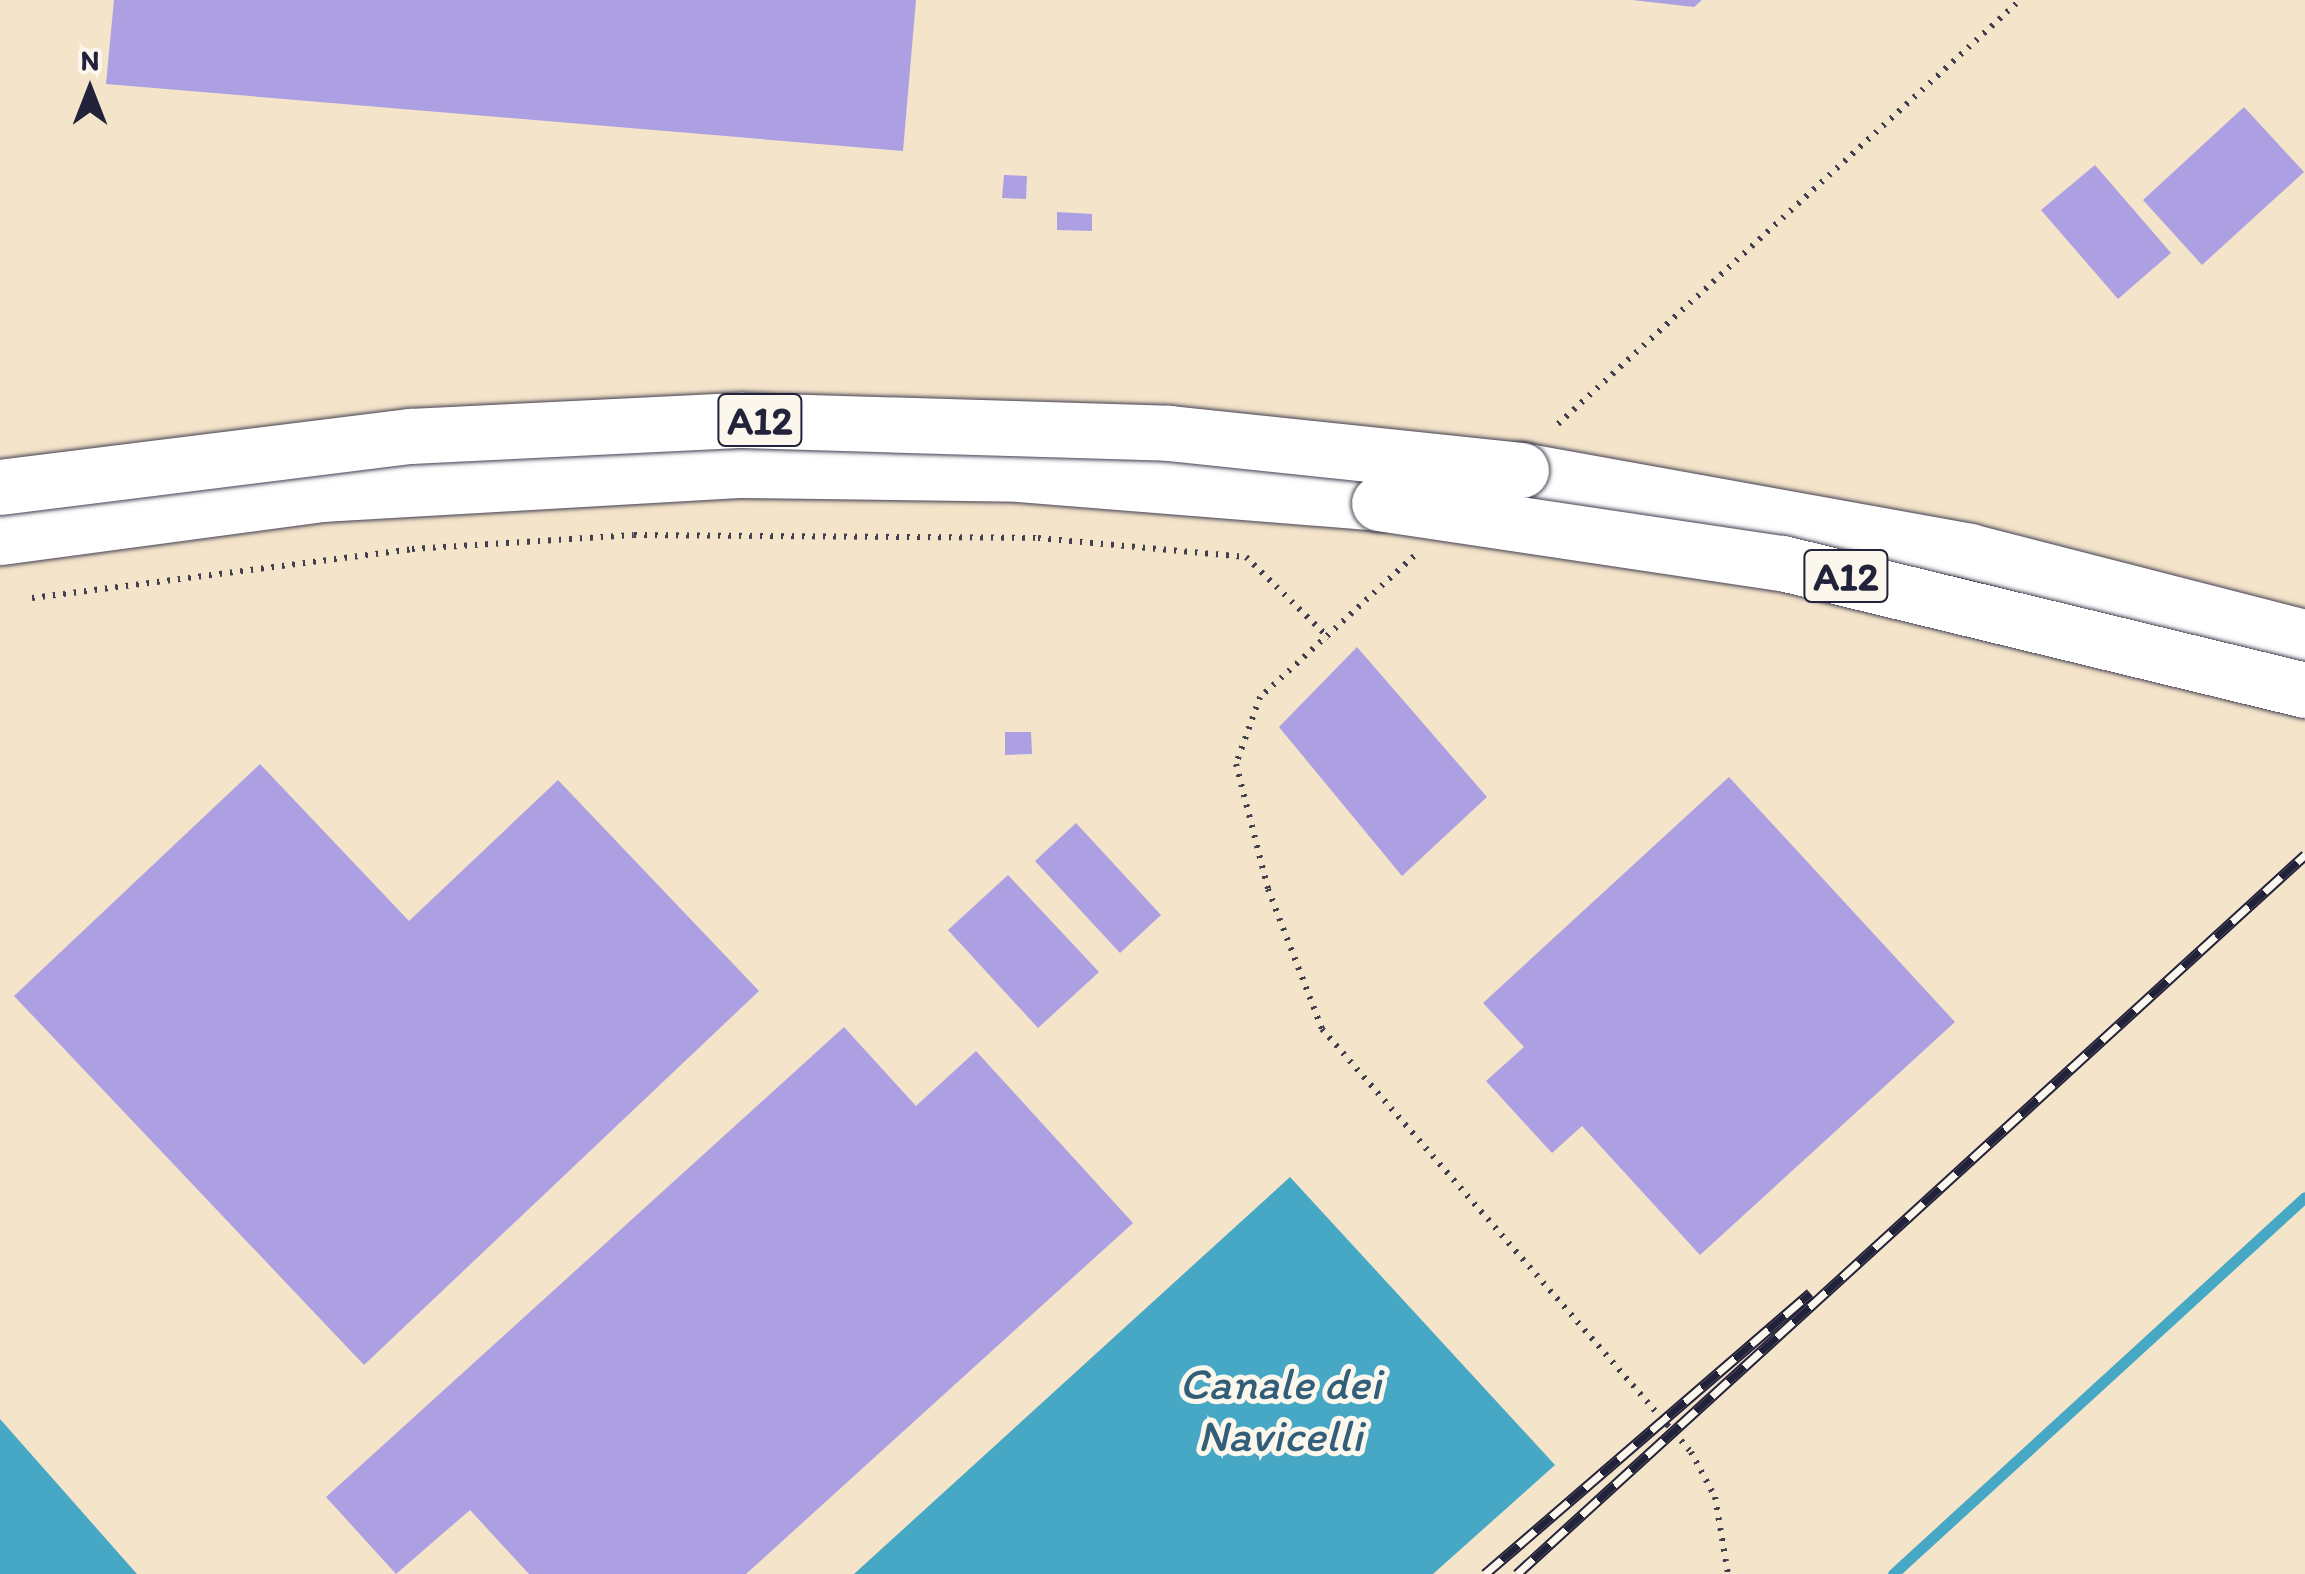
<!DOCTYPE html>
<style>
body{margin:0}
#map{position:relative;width:2305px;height:1574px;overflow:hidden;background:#f4e4ca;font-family:Itim,sans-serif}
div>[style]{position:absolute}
.water>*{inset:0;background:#46a8c5}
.stream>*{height:11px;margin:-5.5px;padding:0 5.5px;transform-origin:5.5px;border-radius:5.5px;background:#46a8c5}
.building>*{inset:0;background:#ada0e2}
.path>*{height:6px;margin-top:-3px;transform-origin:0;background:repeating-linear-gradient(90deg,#423f50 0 2.5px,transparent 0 10.5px)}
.roads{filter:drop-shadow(0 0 2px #423f50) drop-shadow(0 0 2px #423f50)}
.highway>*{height:55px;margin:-27.5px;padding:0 27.5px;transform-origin:27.5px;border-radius:27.5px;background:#fff}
.rail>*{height:11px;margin-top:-5.5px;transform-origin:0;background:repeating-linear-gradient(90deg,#fbf7ec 0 22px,#22223b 0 44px);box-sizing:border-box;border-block:2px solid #22223b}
.bridges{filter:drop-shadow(0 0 2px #423f50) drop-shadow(0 0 2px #423f50)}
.highway-bridge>*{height:55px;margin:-27.5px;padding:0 27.5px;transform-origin:27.5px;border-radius:27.5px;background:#fff}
span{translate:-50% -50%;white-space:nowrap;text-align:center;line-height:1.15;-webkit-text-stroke:10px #fbf7ec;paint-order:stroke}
.shield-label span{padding:2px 8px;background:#fbf7ec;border:2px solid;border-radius:8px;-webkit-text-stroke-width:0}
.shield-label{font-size:40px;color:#22223b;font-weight:700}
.water-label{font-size:45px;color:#325e79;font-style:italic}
.north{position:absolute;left:40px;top:40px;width:100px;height:100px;-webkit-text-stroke:8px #fbf7ec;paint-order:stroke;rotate:0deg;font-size:28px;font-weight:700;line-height:40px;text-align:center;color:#22223b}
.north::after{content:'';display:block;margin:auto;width:35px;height:45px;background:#22223b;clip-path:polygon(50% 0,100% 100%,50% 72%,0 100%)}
</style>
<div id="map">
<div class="water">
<div style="clip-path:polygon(1290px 1177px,1555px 1465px,1433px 1574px,854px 1574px)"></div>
<div style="clip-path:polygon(0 1419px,137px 1574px,0 1574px)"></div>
</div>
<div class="stream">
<div style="left:1893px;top:1574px;width:558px;rotate:-42.46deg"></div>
</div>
<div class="building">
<div style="clip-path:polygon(114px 0,916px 0,903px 151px,106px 84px)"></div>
<div style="clip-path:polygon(1632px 0,1702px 0,1694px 7px)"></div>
<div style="clip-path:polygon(2244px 107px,2304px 172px,2202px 265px,2143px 200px)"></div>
<div style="clip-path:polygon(2095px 165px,2171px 253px,2118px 299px,2041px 210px)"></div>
<div style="clip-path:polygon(1004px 175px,1027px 176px,1026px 199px,1002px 198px)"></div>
<div style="clip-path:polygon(1057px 212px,1092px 214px,1092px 231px,1057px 230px)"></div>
<div style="clip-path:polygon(1357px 647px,1487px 797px,1402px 876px,1279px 727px)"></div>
<div style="clip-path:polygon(1005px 732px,1031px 732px,1032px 754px,1005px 755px)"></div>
<div style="clip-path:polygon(260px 764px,409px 921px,558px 780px,759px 991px,364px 1365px,14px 996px)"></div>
<div style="clip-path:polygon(1729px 777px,1955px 1022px,1700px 1255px,1582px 1126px,1552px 1153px,1486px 1081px,1524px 1047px,1483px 1003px)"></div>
<div style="clip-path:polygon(1076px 823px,1161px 915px,1120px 953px,1035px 861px)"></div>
<div style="clip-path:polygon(1008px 875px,1099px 972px,1038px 1028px,948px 930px)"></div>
<div style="clip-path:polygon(844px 1027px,916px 1106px,976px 1051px,1133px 1223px,746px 1574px,529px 1574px,470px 1510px,396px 1574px,326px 1497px)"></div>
</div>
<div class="path">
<div style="left:1558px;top:424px;width:627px;rotate:-42.54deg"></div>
<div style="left:1414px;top:556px;width:209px;rotate:137.5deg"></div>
<div style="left:1260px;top:697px;width:71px;rotate:109.7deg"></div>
<div style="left:1236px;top:764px;width:129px;rotate:75.6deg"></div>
<div style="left:1268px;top:889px;width:150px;rotate:68.9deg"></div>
<div style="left:1322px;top:1029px;width:561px;rotate:48.9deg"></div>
<div style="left:1691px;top:1452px;width:51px;rotate:61.9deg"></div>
<div style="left:1715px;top:1497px;width:78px;rotate:80.4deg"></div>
<div style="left:32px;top:598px;width:383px;rotate:-7.3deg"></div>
<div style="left:412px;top:549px;width:222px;rotate:-3.6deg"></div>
<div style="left:634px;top:535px;width:404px;rotate:0.4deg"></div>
<div style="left:1038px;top:538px;width:209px;rotate:5.2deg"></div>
<div style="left:1246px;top:557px;width:116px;rotate:44.3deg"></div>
</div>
<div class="roads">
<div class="highway">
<div style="left:1521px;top:470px;width:455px;rotate:10.2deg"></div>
<div style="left:1969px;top:551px;width:347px;rotate:14.4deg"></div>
<div style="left:0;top:537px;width:324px;rotate:-7.6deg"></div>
<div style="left:321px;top:494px;width:422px;rotate:-3.3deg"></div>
<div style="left:742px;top:470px;width:277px;rotate:0.8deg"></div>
<div style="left:1019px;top:474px;width:361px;rotate:4.6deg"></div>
</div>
</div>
<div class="rail">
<div style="left:1485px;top:1574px;width:430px;rotate:-40.8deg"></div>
<div style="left:1517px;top:1574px;width:1067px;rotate:-42.38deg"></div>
</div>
<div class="bridges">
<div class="highway-bridge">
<div style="left:0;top:487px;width:413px;rotate:-7.1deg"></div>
<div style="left:410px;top:436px;width:333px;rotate:-2.8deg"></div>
<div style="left:743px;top:420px;width:426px;rotate:1.7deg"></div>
<div style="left:1169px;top:433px;width:354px;rotate:6deg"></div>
<div style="left:1379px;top:503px;width:407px;rotate:8.5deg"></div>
<div style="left:1782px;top:563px;width:538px;rotate:13.65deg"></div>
</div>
</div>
<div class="shield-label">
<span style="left:760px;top:420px">A12</span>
<span style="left:1846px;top:576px">A12</span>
</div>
<div class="water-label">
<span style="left:1280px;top:1410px">Canale dei<br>Navicelli</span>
</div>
<div class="north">N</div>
</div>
